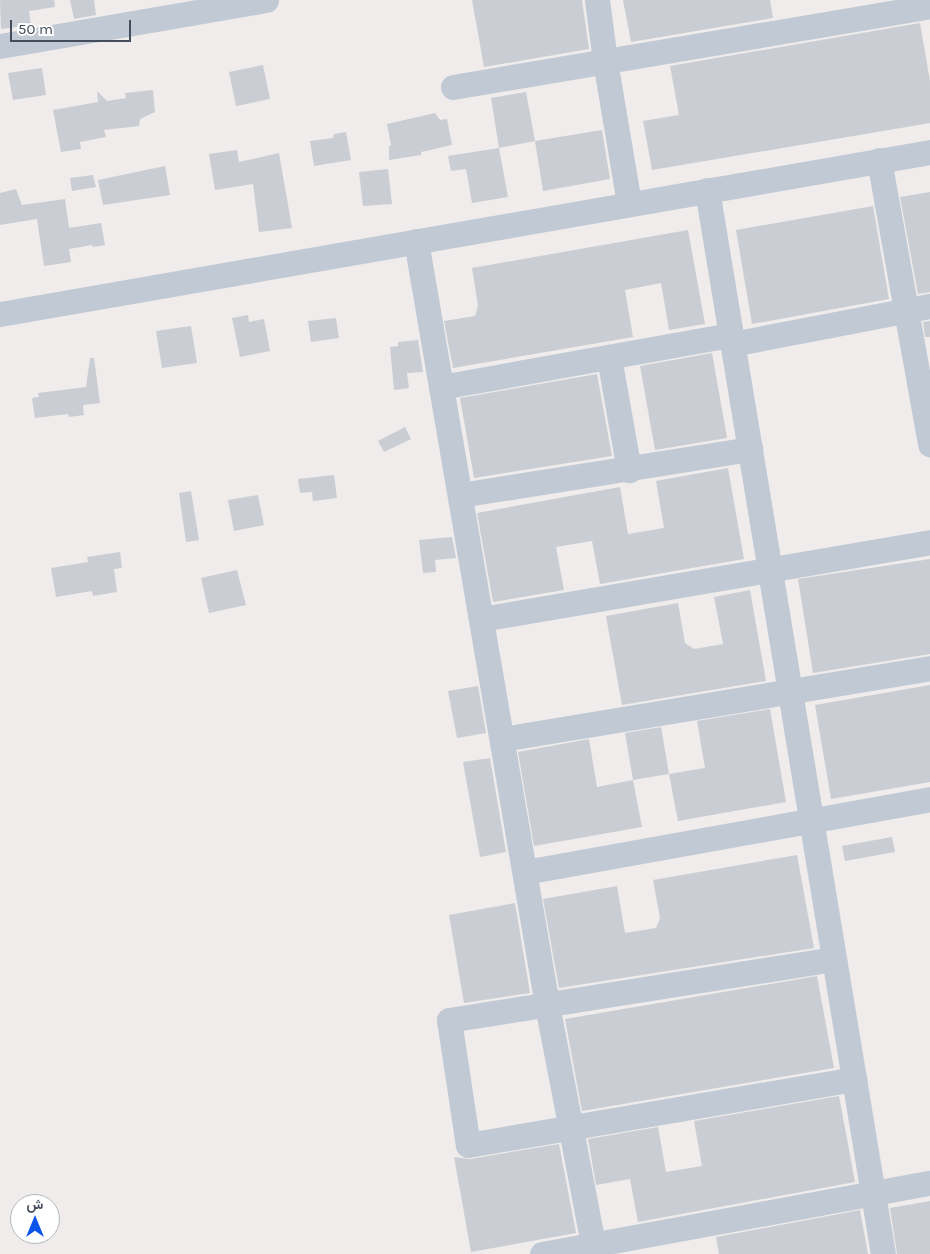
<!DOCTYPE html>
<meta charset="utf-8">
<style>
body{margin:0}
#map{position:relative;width:930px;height:1254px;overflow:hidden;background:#efeceb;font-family:Karla,Vazirmatn,sans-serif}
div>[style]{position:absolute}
.building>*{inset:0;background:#cacdd4}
.minor>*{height:25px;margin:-12.5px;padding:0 12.5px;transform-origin:12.5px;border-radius:12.5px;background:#c1c9d5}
span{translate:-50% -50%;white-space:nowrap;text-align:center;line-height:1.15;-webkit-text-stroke:4.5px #fff;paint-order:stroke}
.north{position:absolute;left:10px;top:1194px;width:50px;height:50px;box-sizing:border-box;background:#fff;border:1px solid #b4b8bd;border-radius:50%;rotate:0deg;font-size:14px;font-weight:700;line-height:20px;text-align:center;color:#434d5b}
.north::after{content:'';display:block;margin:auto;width:18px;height:22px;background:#0b55ea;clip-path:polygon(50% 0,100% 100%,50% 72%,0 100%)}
.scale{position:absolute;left:10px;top:20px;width:121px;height:22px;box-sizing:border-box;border:2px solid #434d5b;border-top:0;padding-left:6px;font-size:15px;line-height:18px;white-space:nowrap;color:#434d5b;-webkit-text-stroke:4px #fff;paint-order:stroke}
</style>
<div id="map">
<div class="building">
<div style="clip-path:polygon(0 0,54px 0,55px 7px,29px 11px,31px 25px,1px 29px)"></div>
<div style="clip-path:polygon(70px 0,94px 0,96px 15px,74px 19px)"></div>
<div style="clip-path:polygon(472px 0,582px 0,589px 49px,484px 67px)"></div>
<div style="clip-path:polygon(623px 0,770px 0,773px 18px,631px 42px)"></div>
<div style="clip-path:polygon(920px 23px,930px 81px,930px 123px,652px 170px,643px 121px,679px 115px,670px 66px)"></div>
<div style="clip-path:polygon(263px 65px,270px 99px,236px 106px,229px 72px)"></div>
<div style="clip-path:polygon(42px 68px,46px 95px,13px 100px,8px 73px)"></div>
<div style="clip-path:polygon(153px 90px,155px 112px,140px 119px,139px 126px,104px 130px,106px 137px,80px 142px,81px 149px,61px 152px,53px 110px,98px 102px,97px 91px,107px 101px,126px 98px,125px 93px)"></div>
<div style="clip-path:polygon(526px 92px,535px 141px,499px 148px,491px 98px)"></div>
<div style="clip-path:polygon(435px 113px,440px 120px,447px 119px,452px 145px,421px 152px,421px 155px,389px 160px,389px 146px,391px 145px,387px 124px)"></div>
<div style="clip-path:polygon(602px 130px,610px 179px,543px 191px,535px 141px)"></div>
<div style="clip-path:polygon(346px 132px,351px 160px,314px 166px,310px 141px,333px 138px,334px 134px)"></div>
<div style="clip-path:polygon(499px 148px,508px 197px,472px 203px,466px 169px,451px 171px,448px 156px)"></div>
<div style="clip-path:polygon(237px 150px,239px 162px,279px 153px,292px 228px,259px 232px,253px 184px,215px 190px,209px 154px)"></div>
<div style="clip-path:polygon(165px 166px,170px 195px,103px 205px,98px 180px)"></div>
<div style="clip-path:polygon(388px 169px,392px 204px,363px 206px,359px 172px)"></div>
<div style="clip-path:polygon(93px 175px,96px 187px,72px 191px,70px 178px)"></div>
<div style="clip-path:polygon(16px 189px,22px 205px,65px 199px,69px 228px,101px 223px,105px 245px,93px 247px,92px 245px,69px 249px,71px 262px,44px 266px,37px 219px,0 225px,0 193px)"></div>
<div style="clip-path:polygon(930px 192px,930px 292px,918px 294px,900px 197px)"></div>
<div style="clip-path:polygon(873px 206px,889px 299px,752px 324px,736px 230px)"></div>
<div style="clip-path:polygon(688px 230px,705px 324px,669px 330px,661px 283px,625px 290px,633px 337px,453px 368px,444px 321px,475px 316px,478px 306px,472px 268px)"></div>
<div style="clip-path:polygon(248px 315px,249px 322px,264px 319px,270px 351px,240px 357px,232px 318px)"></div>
<div style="clip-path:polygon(336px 318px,339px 338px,311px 342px,308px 321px)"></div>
<div style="clip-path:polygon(930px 321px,930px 337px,925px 337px,923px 322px)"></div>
<div style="clip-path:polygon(191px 326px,197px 363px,162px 368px,156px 331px)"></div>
<div style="clip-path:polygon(418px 340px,423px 372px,407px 373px,409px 388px,394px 390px,390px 347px,398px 346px,398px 342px)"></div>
<div style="clip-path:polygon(712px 353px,727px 438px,655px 450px,640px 366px)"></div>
<div style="clip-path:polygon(90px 358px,94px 358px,100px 403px,83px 405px,84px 415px,69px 417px,68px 414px,35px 418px,32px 398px,39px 397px,38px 393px,86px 387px)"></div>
<div style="clip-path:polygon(597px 374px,612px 456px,474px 478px,460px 398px)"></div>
<div style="clip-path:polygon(405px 427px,411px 439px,384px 452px,378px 441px)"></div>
<div style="clip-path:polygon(728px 468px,744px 559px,600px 584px,592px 541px,556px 547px,564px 590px,493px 602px,477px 513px,620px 487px,628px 534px,664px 528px,656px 481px)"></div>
<div style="clip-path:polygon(334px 475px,337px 498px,313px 501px,312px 492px,300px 493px,298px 479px)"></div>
<div style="clip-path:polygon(191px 491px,199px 540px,186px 542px,179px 493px)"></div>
<div style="clip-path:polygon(258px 495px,264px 525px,234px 531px,228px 500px)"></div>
<div style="clip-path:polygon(452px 537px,456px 558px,435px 560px,436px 572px,423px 573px,419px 540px)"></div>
<div style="clip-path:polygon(120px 552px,122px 568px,114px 569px,117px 592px,93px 596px,92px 591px,56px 597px,51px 568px,88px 562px,87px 557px)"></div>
<div style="clip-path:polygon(930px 559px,930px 654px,813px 673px,798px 579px)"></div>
<div style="clip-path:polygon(237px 570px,246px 605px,209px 613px,201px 578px)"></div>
<div style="clip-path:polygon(750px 590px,766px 681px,622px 705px,606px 616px,678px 603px,685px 643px,694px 649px,723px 644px,714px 597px)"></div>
<div style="clip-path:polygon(930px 685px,930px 782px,831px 799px,815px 705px)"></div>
<div style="clip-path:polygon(478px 686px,486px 733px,457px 738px,448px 691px)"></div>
<div style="clip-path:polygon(770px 709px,786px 802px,678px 821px,669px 774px,705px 768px,697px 721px)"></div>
<div style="clip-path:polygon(661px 727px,669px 774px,633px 780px,625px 733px)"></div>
<div style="clip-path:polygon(589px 739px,597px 787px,633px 780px,642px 827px,534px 846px,518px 752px)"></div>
<div style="clip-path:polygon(490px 758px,506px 852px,480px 857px,463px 762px)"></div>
<div style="clip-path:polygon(892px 837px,895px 852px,845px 861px,842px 846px)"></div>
<div style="clip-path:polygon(797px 855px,814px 948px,559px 988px,543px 899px,617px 886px,625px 933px,656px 928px,660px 918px,653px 880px)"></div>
<div style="clip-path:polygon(515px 903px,530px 993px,464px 1003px,449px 915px)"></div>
<div style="clip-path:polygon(817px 976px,834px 1068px,582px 1111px,565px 1019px)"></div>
<div style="clip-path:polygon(839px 1096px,855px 1182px,638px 1222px,630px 1179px,596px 1185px,588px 1139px,658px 1127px,666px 1172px,702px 1166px,694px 1121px)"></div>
<div style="clip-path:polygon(559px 1144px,576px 1233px,471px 1252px,454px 1157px,470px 1159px)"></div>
<div style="clip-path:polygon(930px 1201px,930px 1254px,897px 1254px,890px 1208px)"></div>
<div style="clip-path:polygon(860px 1210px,868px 1254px,719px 1254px,716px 1237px)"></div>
</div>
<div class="minor">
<div style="left:597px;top:0;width:62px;rotate:82.5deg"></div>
<div style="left:605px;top:61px;width:144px;rotate:80.4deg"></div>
<div style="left:0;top:46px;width:270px;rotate:-9.8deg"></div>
<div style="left:453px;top:87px;width:484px;rotate:-9.6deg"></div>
<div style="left:879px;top:160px;width:289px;rotate:79.8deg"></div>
<div style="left:707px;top:190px;width:1078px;rotate:80.61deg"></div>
<div style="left:416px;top:241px;width:775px;rotate:80.27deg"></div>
<div style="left:547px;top:1005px;width:254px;rotate:79.1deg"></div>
<div style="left:0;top:314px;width:944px;rotate:-9.88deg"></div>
<div style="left:732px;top:344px;width:202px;rotate:-10.9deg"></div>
<div style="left:609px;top:357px;width:115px;rotate:80deg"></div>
<div style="left:441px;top:387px;width:295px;rotate:-10.2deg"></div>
<div style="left:460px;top:495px;width:294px;rotate:-9deg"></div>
<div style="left:481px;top:619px;width:456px;rotate:-9.7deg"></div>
<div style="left:502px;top:739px;width:434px;rotate:-9.4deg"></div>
<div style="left:525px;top:872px;width:412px;rotate:-10.2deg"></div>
<div style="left:834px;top:959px;width:390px;rotate:171deg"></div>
<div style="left:449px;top:1020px;width:126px;rotate:81.4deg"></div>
<div style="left:468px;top:1145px;width:392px;rotate:-9.7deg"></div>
<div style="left:542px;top:1254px;width:394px;rotate:-10.4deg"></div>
</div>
<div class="north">ش</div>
<div class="scale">50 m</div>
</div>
